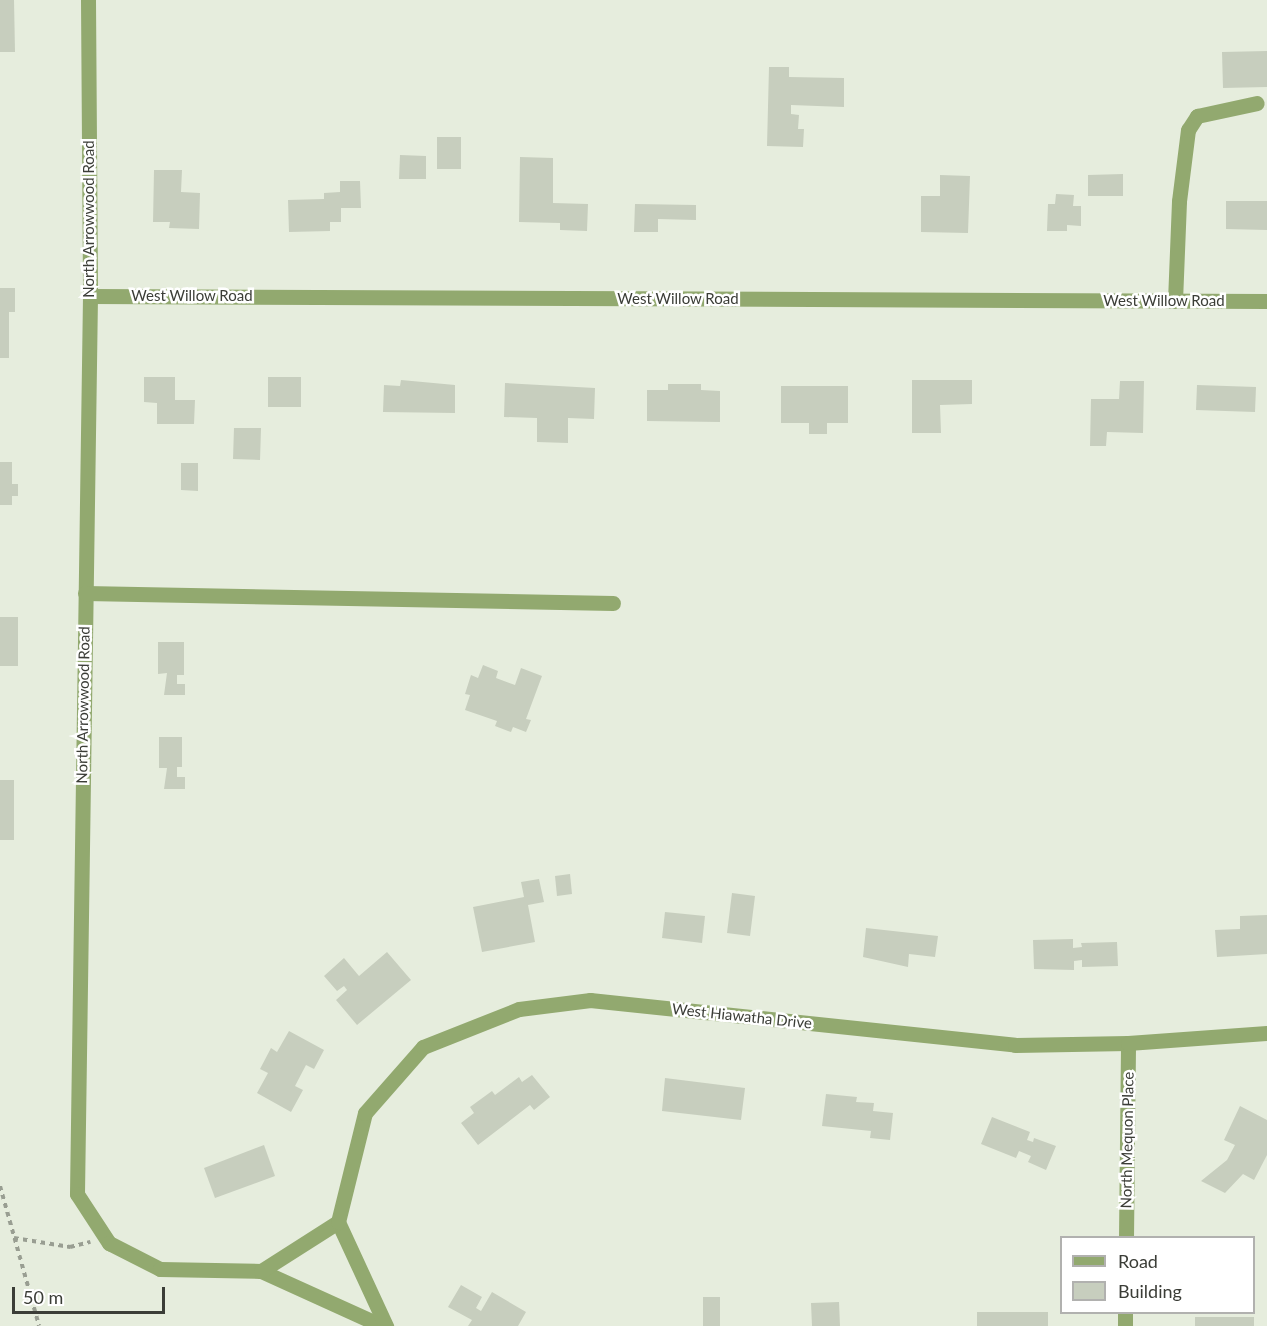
<!DOCTYPE html>
<style>
body{margin:0}
#map{position:relative;width:1267px;height:1326px;overflow:hidden;background:#e6eddd;font-family:Lato,sans-serif}
div>[style]{position:absolute}
.building>*{inset:0;background:#c7cebe}
.path>*{height:4px;margin-top:-2px;transform-origin:0;background:repeating-linear-gradient(90deg,#999e92 0 4.5px,transparent 0 9px)}
.minor>*{height:15px;margin:-7.5px;padding:0 7.5px;transform-origin:7.5px;border-radius:7.5px;background:#92a96f}
span{translate:-50% -50%;white-space:nowrap;text-align:center;line-height:1.15;-webkit-text-stroke:5px #fff;paint-order:stroke}
.street-label{font-size:15px;color:#3b3d37}
.legend{position:absolute;left:1060px;top:1236px;width:195px;height:78px;box-sizing:border-box;background:#fff;border:2px solid #b1b1af;margin:0;padding:8px 10px;list-style:none;font-size:18px;color:#3b3d37}
.legend li{display:flex;align-items:center;gap:12px;height:30px}
.legend b{width:30px;border:2px solid #b1b1af}
.scale{position:absolute;left:12px;top:1287px;width:153px;height:27px;box-sizing:border-box;border:3px solid #3b3d37;border-top:0;padding-left:8px;font-size:18px;line-height:21px;white-space:nowrap;color:#3b3d37;-webkit-text-stroke:4px #fff;paint-order:stroke}
</style>
<div id="map">
<div class="building">
<div style="clip-path:polygon(0 0,14px 0,15px 52px,0 52px)"></div>
<div style="clip-path:polygon(1267px 51px,1267px 87px,1223px 88px,1222px 52px)"></div>
<div style="clip-path:polygon(769px 67px,789px 67px,789px 77px,844px 78px,844px 107px,791px 105px,791px 114px,799px 115px,798px 129px,804px 129px,803px 147px,767px 146px)"></div>
<div style="clip-path:polygon(437px 137px,461px 137px,461px 169px,437px 169px)"></div>
<div style="clip-path:polygon(400px 155px,426px 156px,426px 179px,399px 179px)"></div>
<div style="clip-path:polygon(520px 157px,553px 158px,553px 203px,588px 204px,587px 231px,560px 230px,560px 223px,519px 222px)"></div>
<div style="clip-path:polygon(154px 170px,182px 170px,181px 192px,200px 193px,199px 229px,169px 228px,170px 222px,153px 222px)"></div>
<div style="clip-path:polygon(1123px 174px,1123px 196px,1088px 196px,1088px 175px)"></div>
<div style="clip-path:polygon(940px 175px,970px 176px,968px 233px,921px 232px,921px 196px,940px 196px)"></div>
<div style="clip-path:polygon(340px 181px,360px 181px,361px 208px,341px 208px,341px 222px,330px 222px,330px 231px,289px 232px,288px 200px,324px 199px,324px 193px,340px 192px)"></div>
<div style="clip-path:polygon(1056px 194px,1074px 195px,1073px 206px,1081px 206px,1081px 226px,1067px 225px,1067px 231px,1047px 231px,1048px 204px,1055px 204px)"></div>
<div style="clip-path:polygon(1226px 201px,1267px 201px,1267px 230px,1226px 229px)"></div>
<div style="clip-path:polygon(635px 204px,696px 205px,696px 220px,658px 219px,658px 232px,634px 232px)"></div>
<div style="clip-path:polygon(0 288px,15px 288px,15px 312px,9px 312px,9px 358px,0 358px)"></div>
<div style="clip-path:polygon(144px 377px,175px 377px,175px 400px,195px 400px,194px 424px,157px 424px,157px 403px,144px 402px)"></div>
<div style="clip-path:polygon(268px 377px,301px 377px,301px 407px,268px 407px)"></div>
<div style="clip-path:polygon(401px 380px,455px 385px,455px 413px,383px 412px,384px 385px,400px 386px)"></div>
<div style="clip-path:polygon(912px 380px,972px 380px,972px 404px,940px 405px,941px 433px,912px 433px)"></div>
<div style="clip-path:polygon(1120px 381px,1144px 381px,1143px 433px,1107px 432px,1106px 446px,1090px 446px,1091px 399px,1119px 399px)"></div>
<div style="clip-path:polygon(505px 383px,595px 388px,594px 419px,568px 418px,568px 443px,537px 442px,537px 418px,504px 417px)"></div>
<div style="clip-path:polygon(668px 384px,701px 384px,701px 390px,720px 391px,720px 422px,647px 421px,647px 390px,668px 390px)"></div>
<div style="clip-path:polygon(1197px 385px,1256px 387px,1255px 412px,1196px 410px)"></div>
<div style="clip-path:polygon(781px 386px,848px 386px,848px 423px,827px 423px,827px 434px,809px 434px,809px 423px,781px 423px)"></div>
<div style="clip-path:polygon(234px 428px,261px 428px,260px 460px,233px 459px)"></div>
<div style="clip-path:polygon(0 462px,12px 462px,12px 484px,18px 484px,18px 496px,12px 496px,12px 505px,0 505px)"></div>
<div style="clip-path:polygon(181px 463px,198px 463px,198px 491px,181px 490px)"></div>
<div style="clip-path:polygon(0 617px,18px 617px,18px 666px,0 666px)"></div>
<div style="clip-path:polygon(158px 642px,184px 642px,184px 675px,177px 675px,177px 684px,185px 684px,185px 695px,164px 695px,167px 673px,158px 674px)"></div>
<div style="clip-path:polygon(483px 665px,498px 671px,496px 678px,515px 685px,521px 668px,542px 676px,526px 719px,531px 720px,526px 732px,513px 727px,511px 732px,495px 726px,497px 721px,465px 710px,470px 695px,465px 694px,471px 675px,478px 678px)"></div>
<div style="clip-path:polygon(159px 737px,182px 737px,182px 767px,177px 767px,177px 777px,185px 777px,185px 789px,164px 789px,167px 768px,159px 768px)"></div>
<div style="clip-path:polygon(0 780px,14px 780px,14px 840px,0 840px)"></div>
<div style="clip-path:polygon(570px 874px,572px 894px,557px 896px,555px 876px)"></div>
<div style="clip-path:polygon(539px 879px,544px 902px,528px 905px,535px 942px,482px 952px,473px 907px,524px 897px,521px 882px)"></div>
<div style="clip-path:polygon(732px 893px,755px 896px,750px 936px,727px 933px)"></div>
<div style="clip-path:polygon(665px 912px,705px 916px,702px 943px,662px 938px)"></div>
<div style="clip-path:polygon(1267px 915px,1267px 954px,1217px 957px,1215px 930px,1240px 929px,1240px 916px)"></div>
<div style="clip-path:polygon(866px 928px,938px 936px,935px 957px,909px 954px,908px 967px,863px 957px)"></div>
<div style="clip-path:polygon(1073px 939px,1073px 948px,1082px 947px,1081px 943px,1117px 942px,1118px 966px,1082px 967px,1082px 960px,1074px 961px,1074px 970px,1034px 969px,1033px 940px)"></div>
<div style="clip-path:polygon(387px 952px,411px 980px,357px 1025px,336px 1000px,347px 990px,344px 986px,337px 991px,324px 976px,344px 958px,359px 976px)"></div>
<div style="clip-path:polygon(289px 1031px,324px 1050px,314px 1069px,306px 1065px,295px 1086px,303px 1090px,291px 1112px,257px 1093px,268px 1073px,260px 1069px,271px 1048px,277px 1052px)"></div>
<div style="clip-path:polygon(532px 1075px,550px 1097px,534px 1110px,530px 1105px,478px 1145px,461px 1123px,474px 1113px,470px 1107px,492px 1091px,495px 1095px,519px 1077px,522px 1082px)"></div>
<div style="clip-path:polygon(665px 1078px,745px 1088px,741px 1120px,662px 1111px)"></div>
<div style="clip-path:polygon(826px 1094px,857px 1097px,856px 1102px,874px 1103px,873px 1111px,893px 1113px,890px 1140px,870px 1138px,871px 1131px,822px 1126px)"></div>
<div style="clip-path:polygon(1240px 1106px,1267px 1120px,1267px 1155px,1254px 1180px,1243px 1174px,1225px 1193px,1201px 1181px,1227px 1160px,1235px 1145px,1224px 1140px)"></div>
<div style="clip-path:polygon(992px 1117px,1030px 1132px,1027px 1140px,1033px 1142px,1034px 1138px,1056px 1146px,1046px 1170px,1028px 1162px,1031px 1156px,1019px 1151px,1016px 1158px,981px 1144px)"></div>
<div style="clip-path:polygon(264px 1145px,275px 1176px,215px 1198px,204px 1168px)"></div>
<div style="clip-path:polygon(461px 1285px,482px 1297px,476px 1308px,481px 1311px,492px 1292px,526px 1312px,518px 1326px,468px 1326px,472px 1320px,448px 1307px)"></div>
<div style="clip-path:polygon(703px 1297px,720px 1297px,720px 1326px,703px 1326px)"></div>
<div style="clip-path:polygon(839px 1302px,840px 1326px,812px 1326px,811px 1303px)"></div>
<div style="clip-path:polygon(977px 1312px,1048px 1312px,1048px 1326px,977px 1326px)"></div>
<div style="clip-path:polygon(1195px 1317px,1254px 1317px,1254px 1326px,1195px 1326px)"></div>
</div>
<div class="path">
<div style="left:0;top:1186px;width:145px;rotate:74.4deg"></div>
<div style="left:14px;top:1238px;width:57px;rotate:9.1deg"></div>
<div style="left:70px;top:1247px;width:21px;rotate:-14deg"></div>
</div>
<div class="minor">
<div style="left:88px;top:0;width:296px;rotate:89.6deg"></div>
<div style="left:90px;top:296px;width:898px;rotate:90.83deg"></div>
<div style="left:77px;top:1194px;width:59px;rotate:56.9deg"></div>
<div style="left:109px;top:1243px;width:57px;rotate:27deg"></div>
<div style="left:160px;top:1269px;width:101px;rotate:1.1deg"></div>
<div style="left:261px;top:1271px;width:133px;rotate:24.4deg"></div>
<div style="left:90px;top:296px;width:1177px;rotate:0.24deg"></div>
<div style="left:1175px;top:301px;width:100px;rotate:-87.7deg"></div>
<div style="left:1179px;top:201px;width:72px;rotate:-82.8deg"></div>
<div style="left:1188px;top:130px;width:17px;rotate:-57deg"></div>
<div style="left:1197px;top:116px;width:61px;rotate:-12.2deg"></div>
<div style="left:85px;top:593px;width:528px;rotate:1.09deg"></div>
<div style="left:338px;top:1222px;width:115px;rotate:65.2deg"></div>
<div style="left:1126px;top:1238px;width:195px;rotate:-89.4deg"></div>
<div style="left:261px;top:1271px;width:91px;rotate:-32.5deg"></div>
<div style="left:338px;top:1222px;width:112px;rotate:-76.1deg"></div>
<div style="left:365px;top:1113px;width:88px;rotate:-48.7deg"></div>
<div style="left:423px;top:1047px;width:103px;rotate:-21.6deg"></div>
<div style="left:519px;top:1009px;width:72px;rotate:-7.2deg"></div>
<div style="left:590px;top:1000px;width:427px;rotate:6deg"></div>
<div style="left:1015px;top:1045px;width:113px;rotate:-1deg"></div>
<div style="left:1128px;top:1043px;width:139px;rotate:-4.1deg"></div>
<div style="left:1125px;top:1326px;width:14px;rotate:-90deg"></div>
</div>
<div class="street-label">
<span style="left:89px;top:219px;rotate:-90deg">North Arrowwood Road</span>
<span style="left:192px;top:296px">West Willow Road</span>
<span style="left:678px;top:299px">West Willow Road</span>
<span style="left:1164px;top:301px">West Willow Road</span>
<span style="left:83px;top:705px;rotate:-89deg">North Arrowwood Road</span>
<span style="left:742px;top:1016px;rotate:6deg">West Hiawatha Drive</span>
<span style="left:1127px;top:1140px;rotate:-89deg">North Mequon Place</span>
</div>
<ul class="legend">
<li><b style="height:8px;background:#92a96f"></b>Road</li>
<li><b style="height:16px;background:#c7cebe"></b>Building</li>
</ul>
<div class="scale">50 m</div>
</div>
